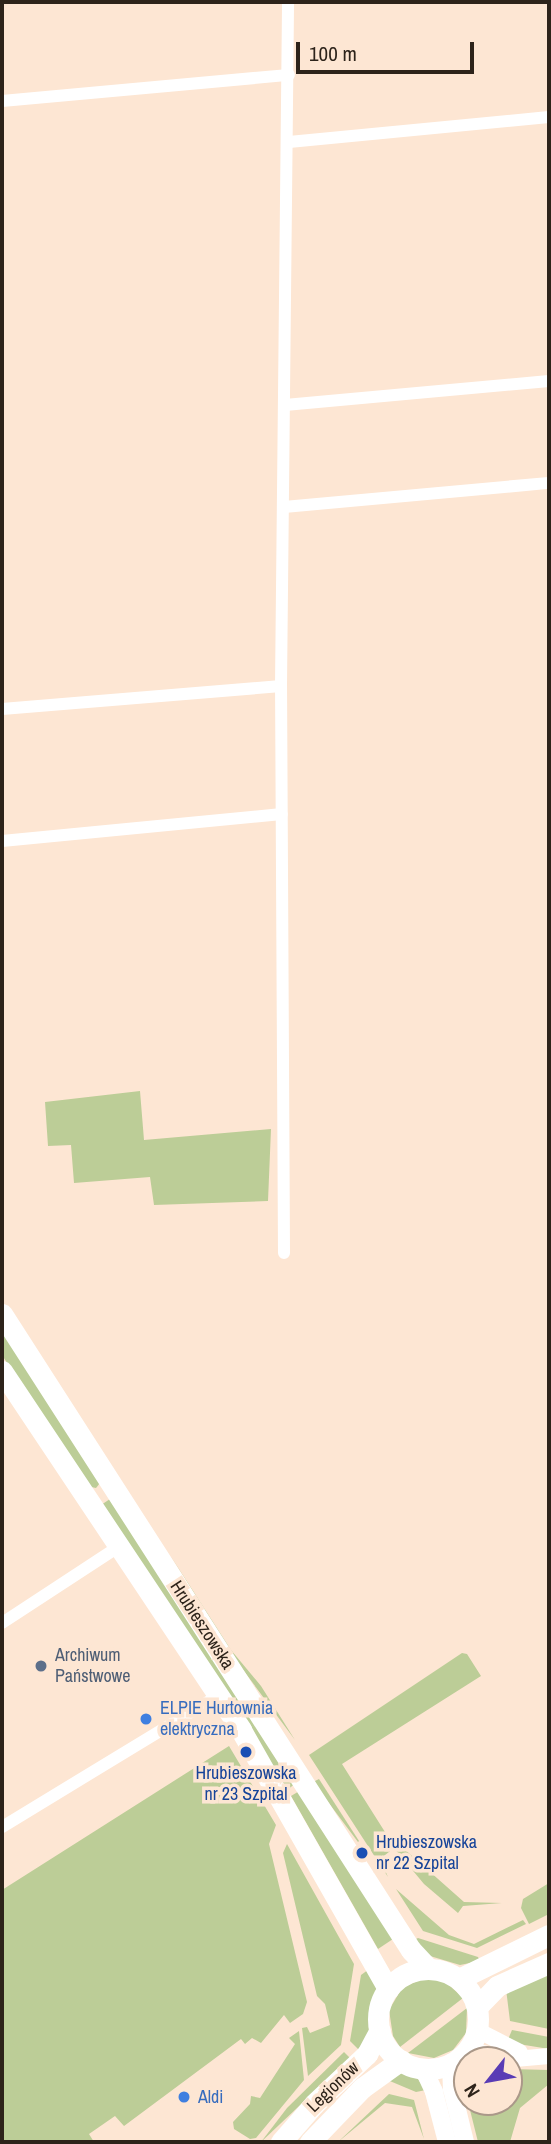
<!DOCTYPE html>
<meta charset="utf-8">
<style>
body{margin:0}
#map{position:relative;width:551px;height:2144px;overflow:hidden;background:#fde6d3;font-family:"Archivo Narrow",sans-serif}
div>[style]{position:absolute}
.green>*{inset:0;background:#bccd97}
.minor>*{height:12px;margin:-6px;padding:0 6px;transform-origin:6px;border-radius:6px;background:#fff}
.tertiary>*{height:16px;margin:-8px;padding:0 8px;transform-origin:8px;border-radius:8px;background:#fff}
.secondary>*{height:18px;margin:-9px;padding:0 9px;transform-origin:9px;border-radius:9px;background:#fff}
.primary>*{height:21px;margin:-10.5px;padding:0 10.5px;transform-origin:10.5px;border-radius:10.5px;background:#fff}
.trunk>*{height:21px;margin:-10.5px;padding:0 10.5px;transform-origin:10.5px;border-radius:10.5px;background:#fff}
.trunk>.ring{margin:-10.5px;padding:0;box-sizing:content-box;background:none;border:21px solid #fff;border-radius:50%}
.dots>*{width:19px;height:19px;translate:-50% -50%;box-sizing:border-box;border:4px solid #fde6d3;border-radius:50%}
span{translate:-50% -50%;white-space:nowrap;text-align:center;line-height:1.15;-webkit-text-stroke:7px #fde6d3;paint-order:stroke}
.street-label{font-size:18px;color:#2d231a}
.service-label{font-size:18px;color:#4e5e75}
.left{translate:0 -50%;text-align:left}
.shop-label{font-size:18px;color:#366cbe}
.transit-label{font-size:18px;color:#164399}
.frame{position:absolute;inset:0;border:4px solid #2d231a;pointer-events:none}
.north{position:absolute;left:453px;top:2046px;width:70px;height:70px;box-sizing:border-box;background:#fde6d3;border:2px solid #aa9889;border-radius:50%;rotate:239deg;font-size:19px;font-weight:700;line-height:28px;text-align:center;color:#2d231a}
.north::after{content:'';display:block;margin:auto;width:24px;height:32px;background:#593cb5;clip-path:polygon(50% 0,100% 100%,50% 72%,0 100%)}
.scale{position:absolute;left:296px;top:42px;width:178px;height:32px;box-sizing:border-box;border:4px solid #2d231a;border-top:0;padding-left:9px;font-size:21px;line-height:24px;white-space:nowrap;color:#2d231a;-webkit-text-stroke:5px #fde6d3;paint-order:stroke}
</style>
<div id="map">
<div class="green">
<div style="clip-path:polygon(140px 1091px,144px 1140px,271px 1129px,268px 1201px,154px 1205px,150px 1177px,74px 1183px,71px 1145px,48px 1146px,45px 1102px)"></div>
<div style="clip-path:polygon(2px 1324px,100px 1483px,96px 1488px,86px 1486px,2px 1355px)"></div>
<div style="clip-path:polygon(110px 1499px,296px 1783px,287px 1790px,101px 1505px)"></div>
<div style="clip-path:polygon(170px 1555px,231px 1650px,261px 1686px,295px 1740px,235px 1659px)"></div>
<div style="clip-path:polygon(462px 1653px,467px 1654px,481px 1676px,342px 1764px,385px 1832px,464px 1902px,502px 1903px,463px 1906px,458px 1913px,424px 1884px,394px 1848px,380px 1859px,388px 1877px,309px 1755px)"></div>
<div style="clip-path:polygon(229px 1746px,276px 1825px,269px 1844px,307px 2002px,303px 2014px,290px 2023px,284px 2015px,261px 2043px,252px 2038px,245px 2044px,241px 2039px,124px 2126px,115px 2116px,89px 2134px,94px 2142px,2px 2142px,2px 1890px)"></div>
<div style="clip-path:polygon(319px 1779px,359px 1841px,358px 1842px,313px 1782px)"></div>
<div style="clip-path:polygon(301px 1790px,396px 1937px,378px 1949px,291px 1796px)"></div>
<div style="clip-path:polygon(287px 1844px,354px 1964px,341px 2045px,308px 2076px,302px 2028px,307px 2027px,310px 2033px,330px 2025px,325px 2004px,317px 1996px,283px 1853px)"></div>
<div style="clip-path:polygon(549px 1883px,549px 1914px,529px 1924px,521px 1908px,523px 1899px)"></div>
<div style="clip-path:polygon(396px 1889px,449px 1935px,474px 1944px,523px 1920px,526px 1924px,477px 1948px,423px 1931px)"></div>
<div style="clip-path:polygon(418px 1938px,478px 1957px,480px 1961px,460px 1965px,430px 1956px,414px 1940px)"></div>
<div style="clip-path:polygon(372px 1967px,377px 1989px,370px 2033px,359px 2050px,350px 2041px,361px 1975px)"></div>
<div style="clip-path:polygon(549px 1970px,549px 2029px,510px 2021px,506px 1989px)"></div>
<div style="clip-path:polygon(424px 1978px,446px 1982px,463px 1998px,400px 2047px,393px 2036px,389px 2010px,402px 1988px)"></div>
<div style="clip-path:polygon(467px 2008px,466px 2033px,453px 2050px,434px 2058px,408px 2053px)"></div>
<div style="clip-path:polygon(512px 2030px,549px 2037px,549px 2049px,507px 2042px)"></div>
<div style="clip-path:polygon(299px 2031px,304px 2080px,256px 2138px,250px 2139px,234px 2129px,233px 2122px,250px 2104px,251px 2096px,260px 2098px,295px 2044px,289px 2038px)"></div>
<div style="clip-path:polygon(344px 2052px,350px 2058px,261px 2142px,287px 2108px)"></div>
<div style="clip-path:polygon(509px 2069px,549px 2070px,549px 2084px,520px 2108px,510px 2142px,478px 2142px,468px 2102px,509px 2102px)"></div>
<div style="clip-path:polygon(397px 2072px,415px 2075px,426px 2090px,416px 2092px,385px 2079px)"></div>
<div style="clip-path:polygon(389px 2094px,414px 2100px,424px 2139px,412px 2107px,385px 2103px,338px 2142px)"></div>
</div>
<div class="minor">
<div style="left:2px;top:101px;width:288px;rotate:-5.2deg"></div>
<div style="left:289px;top:142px;width:261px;rotate:-5.5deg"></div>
<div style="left:285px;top:405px;width:265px;rotate:-5.2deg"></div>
<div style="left:284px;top:507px;width:266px;rotate:-5.2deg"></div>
<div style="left:2px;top:709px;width:280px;rotate:-4.7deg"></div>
<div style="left:2px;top:841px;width:281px;rotate:-5.5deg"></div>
<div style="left:284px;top:1253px;width:567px;rotate:-90.3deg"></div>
<div style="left:281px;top:686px;width:684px;rotate:-89.41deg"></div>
<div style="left:2px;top:1623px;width:139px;rotate:-33.2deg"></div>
<div style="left:2px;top:1827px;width:254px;rotate:-31.3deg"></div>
</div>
<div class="tertiary">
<div style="left:477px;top:2030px;width:48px;rotate:27.1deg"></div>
<div style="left:467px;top:2050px;width:49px;rotate:10.6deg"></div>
<div style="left:515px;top:2059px;width:34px;rotate:-5deg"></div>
</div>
<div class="secondary">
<div style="left:451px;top:2063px;width:26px;rotate:88deg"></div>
<div style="left:452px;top:2089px;width:55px;rotate:76.2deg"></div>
<div style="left:423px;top:2068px;width:26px;rotate:65deg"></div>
<div style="left:434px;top:2092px;width:52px;rotate:75.4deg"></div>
</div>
<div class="primary">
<div style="left:2px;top:1314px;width:756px;rotate:57.26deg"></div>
<div style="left:411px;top:1950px;width:26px;rotate:47deg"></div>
<div style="left:2px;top:1371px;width:431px;rotate:56.3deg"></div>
<div style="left:241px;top:1730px;width:298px;rotate:60.4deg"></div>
</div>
<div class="trunk">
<div class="ring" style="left:378px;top:1969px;width:79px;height:79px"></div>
<div style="left:459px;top:1979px;width:100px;rotate:-26.1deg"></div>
<div style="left:477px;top:2007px;width:29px;rotate:-46deg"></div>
<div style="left:497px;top:1986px;width:57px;rotate:-23.9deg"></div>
<div style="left:281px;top:2142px;width:50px;rotate:-49deg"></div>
<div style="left:314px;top:2104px;width:73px;rotate:-43.3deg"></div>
<div style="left:367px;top:2054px;width:27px;rotate:-62deg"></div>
<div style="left:310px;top:2142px;width:75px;rotate:-46.1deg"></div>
<div style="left:362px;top:2088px;width:48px;rotate:-35.7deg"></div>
</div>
<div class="dots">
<div style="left:41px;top:1666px;background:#5c6f8a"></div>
<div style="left:146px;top:1719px;background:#3f7fe0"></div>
<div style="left:246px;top:1752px;background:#1a4fb4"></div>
<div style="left:362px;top:1853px;background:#1a4fb4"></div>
<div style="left:184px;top:2097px;background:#3f7fe0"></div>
</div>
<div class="street-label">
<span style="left:202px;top:1625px;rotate:57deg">Hrubieszowska</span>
<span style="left:333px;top:2087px;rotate:-44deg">Legionów</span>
</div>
<div class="service-label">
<span class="left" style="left:55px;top:1666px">Archiwum<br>Państwowe</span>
</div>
<div class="shop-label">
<span class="left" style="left:160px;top:1719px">ELPIE Hurtownia<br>elektryczna</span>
<span class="left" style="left:198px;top:2097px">Aldi</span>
</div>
<div class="transit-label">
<span style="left:246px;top:1784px">Hrubieszowska<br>nr 23 Szpital</span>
<span class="left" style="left:376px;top:1853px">Hrubieszowska<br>nr 22 Szpital</span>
</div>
<div class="frame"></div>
<div class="north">N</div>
<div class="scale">100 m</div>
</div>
